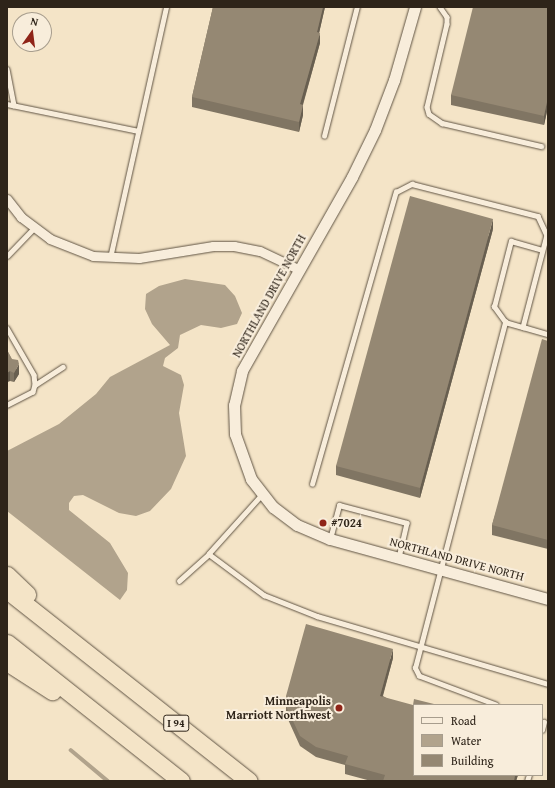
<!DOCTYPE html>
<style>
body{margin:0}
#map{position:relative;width:555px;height:788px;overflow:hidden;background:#f4e4c7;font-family:"Gentium Book Plus",serif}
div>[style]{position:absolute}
.water>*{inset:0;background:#b1a38c}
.stream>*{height:3.5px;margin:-1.75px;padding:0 1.75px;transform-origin:1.75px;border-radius:1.75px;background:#b1a38c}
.roads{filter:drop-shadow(0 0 1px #605444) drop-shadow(0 0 1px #605444)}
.service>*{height:4.5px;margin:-2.25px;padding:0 2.25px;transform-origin:2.25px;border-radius:2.25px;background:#f8eddb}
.minor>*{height:9px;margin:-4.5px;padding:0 4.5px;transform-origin:4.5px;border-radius:4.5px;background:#f8eddb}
.tertiary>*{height:11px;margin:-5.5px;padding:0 5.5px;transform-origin:5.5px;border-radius:5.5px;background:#f8eddb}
.motorway>*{height:17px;margin:-8.5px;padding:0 8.5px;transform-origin:8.5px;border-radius:8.5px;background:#f4e4c7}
.wall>*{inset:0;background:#807563}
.shaded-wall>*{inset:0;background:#685f50}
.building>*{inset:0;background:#958873}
.dots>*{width:11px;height:11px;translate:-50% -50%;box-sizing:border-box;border:2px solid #f8eddb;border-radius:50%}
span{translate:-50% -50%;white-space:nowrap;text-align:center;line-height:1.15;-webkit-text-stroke:4px #f8eddb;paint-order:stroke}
.shield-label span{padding:1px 3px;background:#f8eddb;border:1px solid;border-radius:3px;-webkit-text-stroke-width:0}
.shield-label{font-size:11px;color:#2e2419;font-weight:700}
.street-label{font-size:12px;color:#2e2419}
.poi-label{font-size:12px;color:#2e2419;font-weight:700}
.left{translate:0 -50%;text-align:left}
.right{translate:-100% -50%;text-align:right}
.frame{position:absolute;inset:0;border:8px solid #2e2419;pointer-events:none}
.legend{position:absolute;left:413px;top:704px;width:130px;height:72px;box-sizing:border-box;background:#f8eddb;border:1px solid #a79d8d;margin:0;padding:5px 7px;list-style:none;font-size:12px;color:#2e2419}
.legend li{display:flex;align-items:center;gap:8px;height:20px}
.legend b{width:20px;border:1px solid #a79d8d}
.north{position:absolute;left:12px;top:12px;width:40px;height:40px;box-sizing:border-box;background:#f8eddb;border:1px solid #a79d8d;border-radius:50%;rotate:14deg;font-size:11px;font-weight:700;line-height:16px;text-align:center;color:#2e2419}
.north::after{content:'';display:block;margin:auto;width:14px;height:18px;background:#8f2418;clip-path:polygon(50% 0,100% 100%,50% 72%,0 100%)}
</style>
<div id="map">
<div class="water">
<div style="clip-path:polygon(185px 279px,225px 285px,235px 296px,242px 313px,237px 324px,221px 328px,201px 325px,180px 335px,178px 348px,165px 358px,163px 366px,181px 375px,184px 385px,179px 413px,186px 456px,171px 489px,150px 511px,136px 516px,119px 513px,83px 495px,74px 496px,69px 503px,69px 510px,110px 543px,128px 573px,127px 590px,120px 600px,7px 511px,7px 451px,59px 424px,96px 394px,110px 377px,170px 345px,152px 324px,145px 309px,146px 294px,159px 286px)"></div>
</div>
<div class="stream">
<div style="left:71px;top:750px;width:48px;rotate:40deg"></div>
</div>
<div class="roads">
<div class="service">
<div style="left:440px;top:7px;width:12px;rotate:55deg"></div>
<div style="left:447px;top:17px;width:7px;rotate:90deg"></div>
<div style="left:447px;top:24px;width:85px;rotate:103.5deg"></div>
<div style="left:427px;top:107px;width:7px;rotate:74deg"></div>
<div style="left:429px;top:114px;width:16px;rotate:35deg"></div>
<div style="left:442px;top:123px;width:102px;rotate:13.1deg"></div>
<div style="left:7px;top:69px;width:37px;rotate:79deg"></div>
<div style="left:7px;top:104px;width:134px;rotate:11.6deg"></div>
<div style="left:324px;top:136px;width:133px;rotate:-75.7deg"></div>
<div style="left:7px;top:256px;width:39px;rotate:-46deg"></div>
<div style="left:110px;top:258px;width:257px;rotate:-77.4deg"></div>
<div style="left:505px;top:322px;width:19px;rotate:-126deg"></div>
<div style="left:494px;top:307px;width:68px;rotate:-75.6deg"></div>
<div style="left:511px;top:241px;width:32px;rotate:16deg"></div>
<div style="left:7px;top:328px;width:54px;rotate:60.1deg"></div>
<div style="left:34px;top:375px;width:10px;rotate:84deg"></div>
<div style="left:35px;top:385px;width:7px;rotate:106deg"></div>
<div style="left:33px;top:392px;width:29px;rotate:153deg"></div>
<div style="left:35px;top:385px;width:33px;rotate:-33deg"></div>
<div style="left:312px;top:484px;width:304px;rotate:-74deg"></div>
<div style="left:396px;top:192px;width:18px;rotate:-27deg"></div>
<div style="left:412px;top:184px;width:130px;rotate:14.3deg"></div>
<div style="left:538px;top:216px;width:21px;rotate:65deg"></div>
<div style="left:547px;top:235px;width:95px;rotate:104.6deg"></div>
<div style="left:523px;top:327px;width:26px;rotate:16deg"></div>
<div style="left:262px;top:495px;width:79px;rotate:131.9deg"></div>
<div style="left:209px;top:554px;width:69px;rotate:36.7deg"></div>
<div style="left:264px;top:595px;width:57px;rotate:21.6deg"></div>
<div style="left:317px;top:616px;width:241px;rotate:16.4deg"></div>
<div style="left:330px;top:539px;width:35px;rotate:-75deg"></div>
<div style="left:339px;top:505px;width:70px;rotate:14.8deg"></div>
<div style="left:407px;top:523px;width:35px;rotate:103deg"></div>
<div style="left:179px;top:581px;width:40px;rotate:-42deg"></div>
<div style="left:496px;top:705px;width:82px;rotate:-159.4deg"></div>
<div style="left:419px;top:676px;width:9px;rotate:-117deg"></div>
<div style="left:415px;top:668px;width:358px;rotate:-75.4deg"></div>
<div style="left:505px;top:322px;width:19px;rotate:16deg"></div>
<div style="left:542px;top:730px;width:8px;rotate:-76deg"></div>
<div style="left:527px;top:781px;width:6px;rotate:-72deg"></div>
</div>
<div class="minor">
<div style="left:7px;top:199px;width:23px;rotate:52deg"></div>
<div style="left:21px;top:217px;width:36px;rotate:37deg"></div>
<div style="left:50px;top:239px;width:46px;rotate:21.6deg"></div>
<div style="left:93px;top:256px;width:46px;rotate:2.5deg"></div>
<div style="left:139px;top:258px;width:75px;rotate:-9.2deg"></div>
<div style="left:213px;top:246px;width:21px"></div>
<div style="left:234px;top:246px;width:26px;rotate:11deg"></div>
<div style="left:260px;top:251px;width:42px;rotate:25.3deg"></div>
</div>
<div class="tertiary">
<div style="left:415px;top:7px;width:76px;rotate:106deg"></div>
<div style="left:394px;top:80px;width:53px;rotate:110.8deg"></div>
<div style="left:375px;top:130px;width:52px;rotate:116.1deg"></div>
<div style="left:352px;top:177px;width:223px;rotate:119.6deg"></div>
<div style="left:242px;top:371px;width:35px;rotate:103deg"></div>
<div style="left:234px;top:405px;width:29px;rotate:88deg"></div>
<div style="left:235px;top:434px;width:48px;rotate:70.4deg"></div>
<div style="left:251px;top:479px;width:36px;rotate:52deg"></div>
<div style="left:273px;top:507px;width:30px;rotate:37deg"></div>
<div style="left:297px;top:525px;width:36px;rotate:23deg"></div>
<div style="left:330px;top:539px;width:226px;rotate:15.4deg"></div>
</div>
<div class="motorway">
<div style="left:7px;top:575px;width:28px;rotate:44deg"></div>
<div style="left:7px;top:590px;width:308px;rotate:38.3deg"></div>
<div style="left:7px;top:643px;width:222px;rotate:38.4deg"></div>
<div style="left:7px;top:662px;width:54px;rotate:32.8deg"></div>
</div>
</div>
<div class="wall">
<div style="clip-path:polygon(213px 7px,325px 7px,319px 33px,320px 43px,303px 105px,303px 115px,299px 132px,192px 107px,192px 97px)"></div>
<div style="clip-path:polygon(548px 7px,548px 107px,544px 125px,451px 105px,451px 95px)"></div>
<div style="clip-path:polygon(493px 229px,420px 498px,336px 475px,336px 466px)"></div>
<div style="clip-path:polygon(548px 341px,548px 549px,492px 535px,492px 525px)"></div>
<div style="clip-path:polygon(7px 350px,19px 374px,14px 382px,10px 381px,7px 382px)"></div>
<div style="clip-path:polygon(393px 658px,383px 696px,518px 775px,516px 781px,371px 781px,345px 774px,345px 765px,316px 757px,300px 746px,286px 715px,286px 696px)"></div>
</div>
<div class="shaded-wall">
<div style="clip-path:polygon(323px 7px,325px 7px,317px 42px,317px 32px)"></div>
<div style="clip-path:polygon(320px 33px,320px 43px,300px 114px,300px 104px)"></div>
<div style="clip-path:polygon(548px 97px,548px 107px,544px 125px,544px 116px)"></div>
<div style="clip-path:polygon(303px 105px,303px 115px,299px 132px,299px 122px)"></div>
<div style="clip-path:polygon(493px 219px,493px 229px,420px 498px,420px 488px)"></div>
<div style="clip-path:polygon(19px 364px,19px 374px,14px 382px,14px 373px)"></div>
<div style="clip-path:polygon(10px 371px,10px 381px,7px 382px,7px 373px)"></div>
<div style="clip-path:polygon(393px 649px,393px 658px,380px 705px,380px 696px)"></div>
<div style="clip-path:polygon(515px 775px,518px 775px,516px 781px,514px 781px)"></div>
</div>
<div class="building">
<div style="clip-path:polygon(213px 7px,323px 7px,317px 32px,320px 33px,300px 104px,303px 105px,299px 122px,192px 97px)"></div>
<div style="clip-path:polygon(473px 7px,548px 7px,548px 97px,544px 116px,451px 95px)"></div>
<div style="clip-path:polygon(410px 196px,493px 219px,420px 488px,336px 466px)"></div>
<div style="clip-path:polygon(542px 339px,548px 341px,548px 540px,492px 525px)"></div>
<div style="clip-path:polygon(7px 350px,12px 359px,18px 360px,19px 364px,14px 373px,10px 371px,7px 373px)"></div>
<div style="clip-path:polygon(306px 624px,393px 649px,380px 696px,413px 705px,414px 699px,438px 705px,414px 705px,414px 775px,515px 775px,514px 781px,383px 781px,385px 775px,345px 764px,348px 756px,316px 747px,300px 736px,286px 706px,286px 696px)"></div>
</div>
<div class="dots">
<div style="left:323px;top:523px;background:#8f2418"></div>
<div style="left:339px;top:708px;background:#8f2418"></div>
</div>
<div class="shield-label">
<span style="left:176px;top:723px">I 94</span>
</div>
<div class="street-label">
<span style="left:269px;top:296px;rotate:-61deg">NORTHLAND DRIVE NORTH</span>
<span style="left:457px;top:559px;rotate:15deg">NORTHLAND DRIVE NORTH</span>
</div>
<div class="poi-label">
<span class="left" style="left:331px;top:523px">#7024</span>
<span class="right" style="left:331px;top:708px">Minneapolis<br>Marriott Northwest</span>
</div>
<div class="frame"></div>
<ul class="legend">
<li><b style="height:5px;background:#f8eddb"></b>Road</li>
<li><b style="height:11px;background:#b1a38c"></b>Water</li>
<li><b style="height:11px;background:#958873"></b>Building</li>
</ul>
<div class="north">N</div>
</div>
